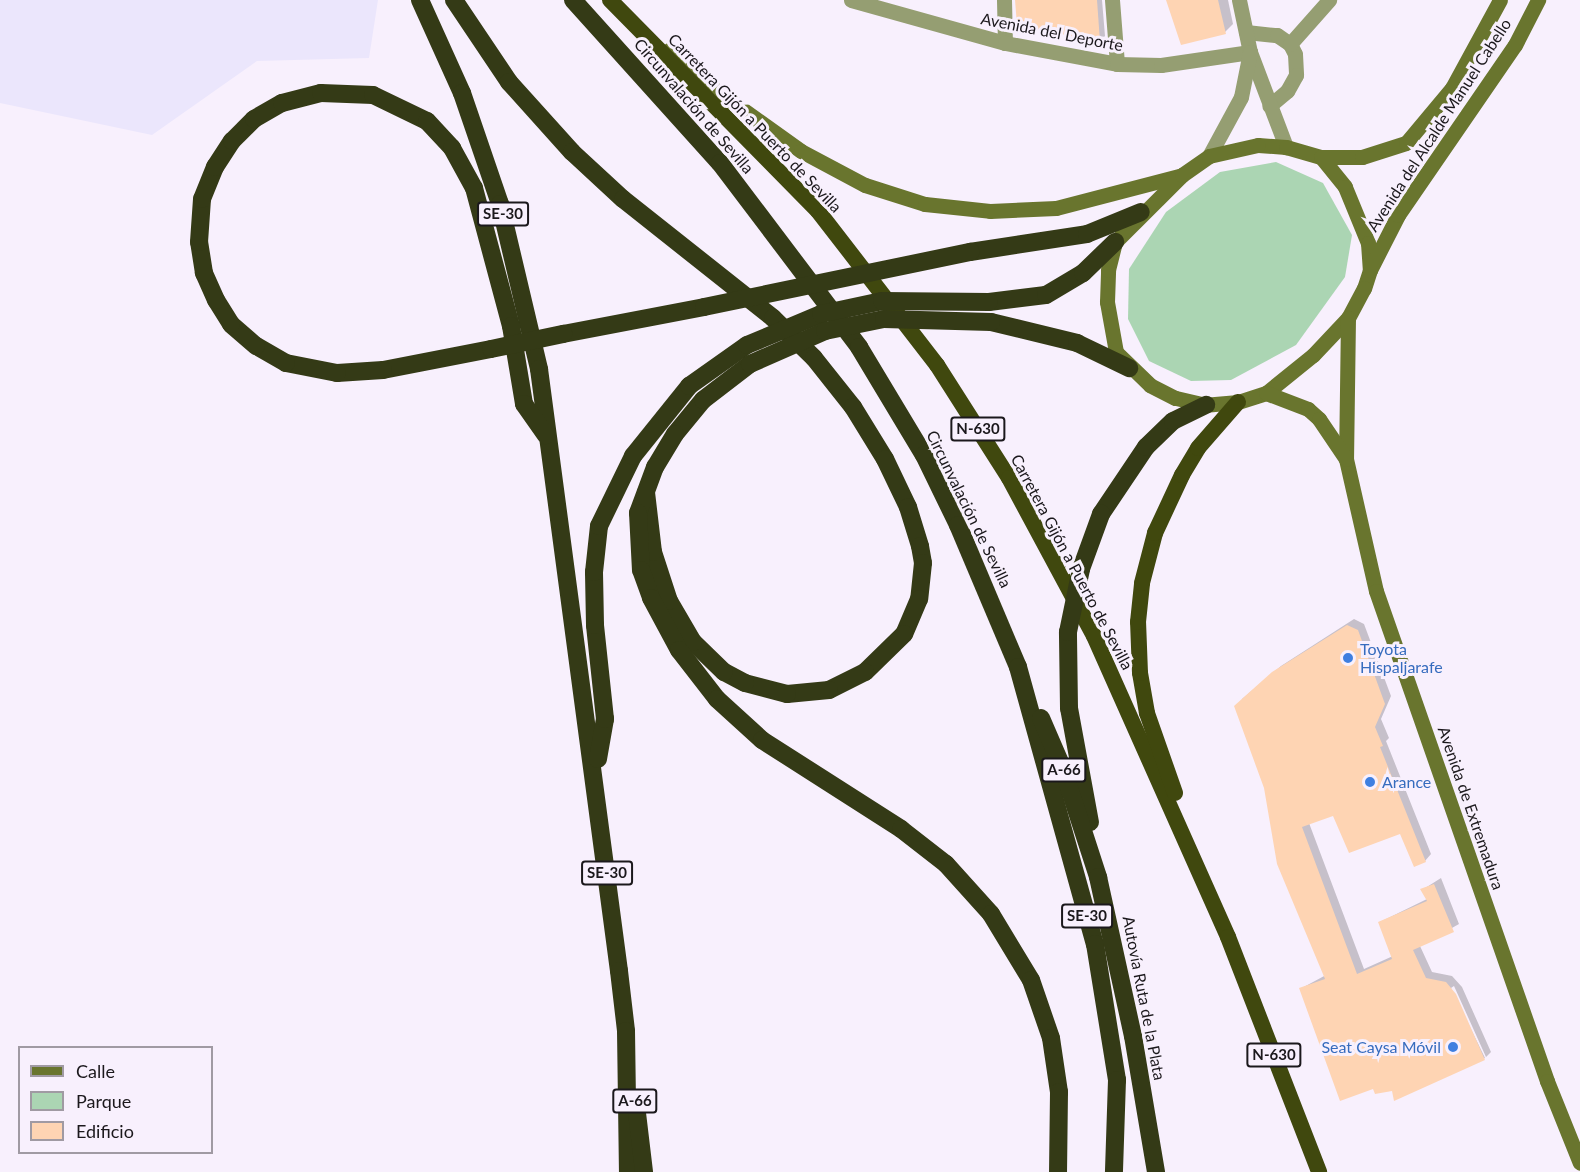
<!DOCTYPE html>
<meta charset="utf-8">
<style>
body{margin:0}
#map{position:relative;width:1580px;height:1172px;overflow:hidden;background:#f8f0fd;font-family:Lato,sans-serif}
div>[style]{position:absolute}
.industrial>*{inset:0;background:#ebe6fc}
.green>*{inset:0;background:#abd5b3}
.shadow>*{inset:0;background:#0003}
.building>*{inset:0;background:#fed4b3}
.minor>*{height:15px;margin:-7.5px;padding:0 7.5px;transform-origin:7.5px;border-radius:7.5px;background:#959e72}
.tertiary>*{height:15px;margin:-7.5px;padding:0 7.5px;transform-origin:7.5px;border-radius:7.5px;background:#959e72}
.secondary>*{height:15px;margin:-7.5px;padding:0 7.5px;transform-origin:7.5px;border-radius:7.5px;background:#69752e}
.trunk>*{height:16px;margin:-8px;padding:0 8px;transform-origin:8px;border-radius:8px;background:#40480e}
.motorway>*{height:18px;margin:-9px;padding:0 9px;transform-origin:9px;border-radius:9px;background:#343a16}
.motorway-bridge>*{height:18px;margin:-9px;padding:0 9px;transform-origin:9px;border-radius:9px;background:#343a16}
.dots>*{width:16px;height:16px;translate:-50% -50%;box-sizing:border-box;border:3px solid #f8f0fd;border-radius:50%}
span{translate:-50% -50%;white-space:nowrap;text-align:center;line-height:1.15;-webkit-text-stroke:6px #f8f0fd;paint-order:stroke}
.shield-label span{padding:2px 4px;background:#f8f0fd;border:2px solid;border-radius:4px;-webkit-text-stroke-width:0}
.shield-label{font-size:15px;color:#1b181c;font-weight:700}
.street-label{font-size:16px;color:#1b181c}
.shop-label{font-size:16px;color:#366cbe}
.left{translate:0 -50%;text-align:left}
.right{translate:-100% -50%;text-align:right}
.legend{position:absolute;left:18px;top:1046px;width:195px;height:108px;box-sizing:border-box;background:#f8f0fd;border:2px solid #a09aa3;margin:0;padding:8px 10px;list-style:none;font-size:18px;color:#1b181c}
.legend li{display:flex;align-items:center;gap:12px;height:30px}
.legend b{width:30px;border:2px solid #a09aa3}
</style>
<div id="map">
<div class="industrial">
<div style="clip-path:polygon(0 0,378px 0,369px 58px,257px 61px,152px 135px,0 103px)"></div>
</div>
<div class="green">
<div style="clip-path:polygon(1276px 162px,1323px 183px,1352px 235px,1345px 277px,1296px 345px,1231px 380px,1191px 381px,1149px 361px,1128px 319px,1129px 269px,1166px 212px,1220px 172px)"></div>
</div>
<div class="shadow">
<div style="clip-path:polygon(1017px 0,1102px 0,1105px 36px,1100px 41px)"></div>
<div style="clip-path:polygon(1167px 0,1228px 0,1233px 24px,1225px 32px)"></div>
<div style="clip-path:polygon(1354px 619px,1364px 624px,1391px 696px,1381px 719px,1389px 738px,1386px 741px,1431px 854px,1425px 861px,1400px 832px,1334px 814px,1309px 823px,1364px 969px,1393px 956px,1380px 922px,1427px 899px,1422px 890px,1441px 878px,1459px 924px,1420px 946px,1432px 972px,1452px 976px,1462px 987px,1491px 1052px,1486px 1057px,1454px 986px,1451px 988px,1485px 1058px,1395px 1098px,1393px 1089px,1300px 989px,1326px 975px,1265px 788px,1242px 699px,1281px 666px)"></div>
</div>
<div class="building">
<div style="clip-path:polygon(1015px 0,1097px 0,1100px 42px,1017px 25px)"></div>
<div style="clip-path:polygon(1166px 0,1218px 0,1226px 34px,1181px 45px)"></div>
<div style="clip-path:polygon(1347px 625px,1358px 630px,1385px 704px,1375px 727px,1383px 746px,1380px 747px,1426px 862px,1414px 867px,1400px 834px,1349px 853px,1333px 816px,1302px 827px,1357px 974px,1392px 959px,1378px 922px,1427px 901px,1420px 889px,1434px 884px,1454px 932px,1413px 950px,1426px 978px,1446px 982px,1456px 994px,1485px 1060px,1394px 1101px,1392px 1091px,1375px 1094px,1373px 1089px,1340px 1101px,1299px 988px,1325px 979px,1277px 864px,1264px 788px,1234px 706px,1272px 672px)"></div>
</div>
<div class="minor">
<div style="left:1004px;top:0;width:43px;rotate:88.7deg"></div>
<div style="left:1112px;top:0;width:64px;rotate:85.5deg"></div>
<div style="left:1246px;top:32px;width:31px;rotate:6deg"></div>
<div style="left:1277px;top:35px;width:16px;rotate:35deg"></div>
<div style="left:1290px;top:44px;width:11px;rotate:63deg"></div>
<div style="left:1295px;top:54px;width:21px;rotate:87deg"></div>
<div style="left:1296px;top:75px;width:18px;rotate:119deg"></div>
<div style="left:1287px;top:91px;width:23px;rotate:140deg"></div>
<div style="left:1290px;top:44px;width:59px;rotate:-48.4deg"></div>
</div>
<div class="tertiary">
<div style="left:851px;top:0;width:160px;rotate:15.6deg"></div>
<div style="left:1005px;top:43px;width:114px;rotate:10.6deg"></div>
<div style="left:1117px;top:64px;width:44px;rotate:1.3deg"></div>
<div style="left:1161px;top:65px;width:90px;rotate:-8.3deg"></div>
<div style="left:1239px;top:0;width:53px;rotate:78.1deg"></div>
<div style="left:1250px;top:52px;width:102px;rotate:69.2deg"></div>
<div style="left:1209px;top:156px;width:67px;rotate:-61.5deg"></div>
<div style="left:1241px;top:97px;width:46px;rotate:-78.7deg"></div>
</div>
<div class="secondary">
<div style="left:669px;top:50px;width:58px;rotate:40.8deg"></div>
<div style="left:713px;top:88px;width:108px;rotate:35.6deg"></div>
<div style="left:801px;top:151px;width:72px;rotate:28deg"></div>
<div style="left:865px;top:185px;width:63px;rotate:17.6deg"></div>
<div style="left:925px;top:204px;width:65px;rotate:6.1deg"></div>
<div style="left:990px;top:211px;width:66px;rotate:-2.6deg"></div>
<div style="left:1056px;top:208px;width:127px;rotate:-14.6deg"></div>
<div style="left:1258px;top:145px;width:28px;rotate:4deg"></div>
<div style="left:1286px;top:147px;width:36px;rotate:16deg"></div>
<div style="left:1321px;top:157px;width:38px;rotate:51deg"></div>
<div style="left:1345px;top:187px;width:61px;rotate:67.7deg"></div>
<div style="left:1368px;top:243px;width:27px;rotate:86deg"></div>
<div style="left:1370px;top:270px;width:19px;rotate:108deg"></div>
<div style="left:1364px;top:288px;width:34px;rotate:118deg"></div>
<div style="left:1348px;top:318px;width:51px;rotate:133.4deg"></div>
<div style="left:1313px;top:355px;width:60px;rotate:141deg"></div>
<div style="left:1266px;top:393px;width:29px;rotate:162deg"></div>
<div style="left:1238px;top:402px;width:32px;rotate:175deg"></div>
<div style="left:1206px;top:405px;width:32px;rotate:-167deg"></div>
<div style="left:1175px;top:398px;width:28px;rotate:-153deg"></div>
<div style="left:1150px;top:385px;width:47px;rotate:-135.9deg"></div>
<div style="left:1116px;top:352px;width:51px;rotate:-100.2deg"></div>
<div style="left:1107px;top:302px;width:32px;rotate:-88deg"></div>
<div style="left:1108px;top:270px;width:29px;rotate:-76deg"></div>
<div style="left:1115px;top:242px;width:95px;rotate:-45deg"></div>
<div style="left:1182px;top:175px;width:33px;rotate:-35deg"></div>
<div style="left:1209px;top:156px;width:50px;rotate:-12.7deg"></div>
<div style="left:1321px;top:157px;width:41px"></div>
<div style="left:1362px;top:157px;width:46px;rotate:-17.7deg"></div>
<div style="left:1406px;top:143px;width:72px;rotate:-50.1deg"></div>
<div style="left:1452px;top:88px;width:100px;rotate:-61.4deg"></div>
<div style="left:1370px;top:270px;width:62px;rotate:-63deg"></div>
<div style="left:1398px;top:215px;width:206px;rotate:-55.5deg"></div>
<div style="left:1515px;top:45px;width:51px;rotate:-62.9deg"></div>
<div style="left:1348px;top:318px;width:141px;rotate:90.8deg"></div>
<div style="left:1346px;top:459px;width:135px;rotate:77.2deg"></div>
<div style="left:1376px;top:591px;width:519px;rotate:70.76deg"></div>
<div style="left:1547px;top:1081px;width:88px;rotate:68.1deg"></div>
<div style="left:1266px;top:393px;width:45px;rotate:20.9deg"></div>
<div style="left:1308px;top:409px;width:15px;rotate:42deg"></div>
<div style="left:1319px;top:419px;width:48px;rotate:56deg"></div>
</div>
<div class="trunk">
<div style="left:610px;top:0;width:296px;rotate:45.4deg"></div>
<div style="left:818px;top:211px;width:195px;rotate:52.3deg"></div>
<div style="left:937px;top:365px;width:134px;rotate:57.5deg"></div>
<div style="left:1009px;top:478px;width:179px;rotate:61.7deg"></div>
<div style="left:1094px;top:636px;width:329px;rotate:66deg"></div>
<div style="left:1228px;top:937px;width:252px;rotate:68.8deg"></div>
<div style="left:1175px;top:793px;width:85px;rotate:-109.3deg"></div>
<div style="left:1147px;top:713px;width:41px;rotate:-99.9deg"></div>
<div style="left:1140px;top:673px;width:51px;rotate:-92.2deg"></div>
<div style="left:1138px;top:622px;width:39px;rotate:-84deg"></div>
<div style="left:1142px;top:583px;width:52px;rotate:-75.4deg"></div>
<div style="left:1155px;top:533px;width:64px;rotate:-65deg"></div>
<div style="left:1182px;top:475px;width:31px;rotate:-59deg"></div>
<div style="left:1198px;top:448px;width:61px;rotate:-49deg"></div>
</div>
<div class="motorway">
<div style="left:420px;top:0;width:102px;rotate:65.7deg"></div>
<div style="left:462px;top:93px;width:117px;rotate:71.1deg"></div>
<div style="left:500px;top:204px;width:170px;rotate:76.7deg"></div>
<div style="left:539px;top:369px;width:607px;rotate:82.43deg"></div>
<div style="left:619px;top:971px;width:60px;rotate:83.3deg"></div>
<div style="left:626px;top:1031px;width:141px;rotate:89.2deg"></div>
<div style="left:454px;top:0;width:99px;rotate:56.1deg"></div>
<div style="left:509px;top:82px;width:94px;rotate:48deg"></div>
<div style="left:572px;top:152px;width:69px;rotate:42.7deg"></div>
<div style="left:623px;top:199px;width:191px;rotate:38.4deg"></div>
<div style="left:773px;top:318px;width:57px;rotate:44.3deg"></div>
<div style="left:814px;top:358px;width:63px;rotate:51.5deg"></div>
<div style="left:853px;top:407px;width:61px;rotate:58.4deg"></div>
<div style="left:885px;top:459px;width:53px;rotate:64.4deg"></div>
<div style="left:908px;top:507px;width:41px;rotate:72.9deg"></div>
<div style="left:920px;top:546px;width:17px;rotate:80deg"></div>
<div style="left:923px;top:563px;width:36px;rotate:96deg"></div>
<div style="left:919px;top:599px;width:38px;rotate:113deg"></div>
<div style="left:904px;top:634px;width:54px;rotate:135.7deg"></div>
<div style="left:865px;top:672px;width:40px;rotate:153.4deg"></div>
<div style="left:829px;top:690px;width:42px;rotate:174.6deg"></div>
<div style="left:787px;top:694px;width:43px;rotate:-165.3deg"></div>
<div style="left:745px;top:683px;width:24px;rotate:-152deg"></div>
<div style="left:724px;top:672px;width:43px;rotate:-135.9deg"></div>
<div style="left:693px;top:642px;width:48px;rotate:-120.3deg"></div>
<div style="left:669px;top:601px;width:52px;rotate:-108.1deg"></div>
<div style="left:653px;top:552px;width:60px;rotate:-96.7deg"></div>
<div style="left:573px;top:0;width:219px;rotate:48deg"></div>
<div style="left:720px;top:163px;width:231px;rotate:52.9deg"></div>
<div style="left:859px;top:347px;width:126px;rotate:59deg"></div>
<div style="left:924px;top:455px;width:78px;rotate:64.1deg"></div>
<div style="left:958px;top:525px;width:154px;rotate:67.1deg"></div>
<div style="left:1018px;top:667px;width:288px;rotate:74.5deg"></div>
<div style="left:1095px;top:944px;width:138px;rotate:80.8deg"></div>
<div style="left:1117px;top:1080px;width:92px;rotate:91.9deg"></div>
<div style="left:970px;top:252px;width:118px;rotate:-8.7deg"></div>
<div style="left:1087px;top:234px;width:58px;rotate:-22.2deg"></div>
<div style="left:989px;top:302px;width:57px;rotate:-7deg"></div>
<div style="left:1046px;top:295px;width:43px;rotate:-30.7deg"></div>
<div style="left:1083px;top:273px;width:45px;rotate:-44.1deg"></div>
<div style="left:991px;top:322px;width:89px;rotate:13.7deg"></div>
<div style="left:1077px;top:343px;width:58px;rotate:25.7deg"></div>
<div style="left:563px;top:334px;width:144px;rotate:-10.8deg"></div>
<div style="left:491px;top:349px;width:110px;rotate:169deg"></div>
<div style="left:383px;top:370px;width:46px;rotate:176.3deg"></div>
<div style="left:337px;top:373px;width:52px;rotate:-168.9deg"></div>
<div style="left:286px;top:363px;width:34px;rotate:-150deg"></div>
<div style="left:256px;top:346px;width:33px;rotate:-139deg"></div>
<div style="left:231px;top:324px;width:28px;rotate:-122deg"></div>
<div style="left:216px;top:300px;width:30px;rotate:-114deg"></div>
<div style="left:204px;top:273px;width:31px;rotate:-99deg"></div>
<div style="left:199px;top:242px;width:43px;rotate:-86deg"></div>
<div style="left:202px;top:199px;width:35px;rotate:-68deg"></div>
<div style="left:215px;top:167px;width:31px;rotate:-57deg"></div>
<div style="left:232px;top:141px;width:31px;rotate:-45deg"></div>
<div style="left:254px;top:119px;width:32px;rotate:-30deg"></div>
<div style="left:282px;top:103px;width:40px;rotate:-14.4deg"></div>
<div style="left:321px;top:93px;width:52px;rotate:2.2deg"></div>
<div style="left:373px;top:95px;width:60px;rotate:25.7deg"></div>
<div style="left:427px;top:121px;width:37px;rotate:47deg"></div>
<div style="left:452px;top:148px;width:46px;rotate:61.2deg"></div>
<div style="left:474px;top:188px;width:143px;rotate:75deg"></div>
<div style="left:511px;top:326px;width:79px;rotate:80.5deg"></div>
<div style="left:524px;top:404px;width:38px;rotate:55deg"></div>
<div style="left:703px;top:400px;width:44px;rotate:129.5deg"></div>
<div style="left:675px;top:434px;width:39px;rotate:121deg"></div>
<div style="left:655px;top:467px;width:49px;rotate:110.3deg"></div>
<div style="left:638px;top:513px;width:57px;rotate:87deg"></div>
<div style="left:641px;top:570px;width:30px;rotate:70deg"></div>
<div style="left:651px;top:598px;width:59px;rotate:61.7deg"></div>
<div style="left:679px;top:650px;width:62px;rotate:52.2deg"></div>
<div style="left:717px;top:699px;width:61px;rotate:42.3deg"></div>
<div style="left:762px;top:740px;width:165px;rotate:32.6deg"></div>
<div style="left:901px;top:829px;width:57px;rotate:37.9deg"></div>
<div style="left:946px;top:864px;width:67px;rotate:48deg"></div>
<div style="left:991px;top:914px;width:77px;rotate:58.8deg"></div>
<div style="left:1031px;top:980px;width:61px;rotate:71deg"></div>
<div style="left:1051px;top:1038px;width:55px;rotate:81.6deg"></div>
<div style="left:1059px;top:1092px;width:80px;rotate:90.7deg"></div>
<div style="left:1101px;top:514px;width:81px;rotate:-56.1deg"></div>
<div style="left:1146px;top:447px;width:37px;rotate:-44deg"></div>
<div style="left:1173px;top:421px;width:37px;rotate:-26deg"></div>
<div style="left:1069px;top:708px;width:116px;rotate:79.6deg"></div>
<div style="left:1041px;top:718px;width:56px;rotate:66.7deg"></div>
<div style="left:1063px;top:769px;width:114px;rotate:72deg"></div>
<div style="left:1098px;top:877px;width:163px;rotate:77.6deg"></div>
<div style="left:1133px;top:1036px;width:138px;rotate:80.4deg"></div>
<div style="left:598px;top:759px;width:41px;rotate:-80.1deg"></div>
<div style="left:605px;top:719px;width:95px;rotate:-96.1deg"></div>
<div style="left:595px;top:625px;width:53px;rotate:-91.1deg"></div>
<div style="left:594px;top:572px;width:46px;rotate:-83.8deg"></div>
<div style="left:599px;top:526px;width:78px;rotate:-64.1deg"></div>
<div style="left:633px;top:456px;width:90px;rotate:-51.3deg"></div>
<div style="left:637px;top:1113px;width:59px;rotate:83.2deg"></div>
</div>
<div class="motorway-bridge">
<div style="left:704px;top:307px;width:272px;rotate:-11.7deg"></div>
<div style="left:491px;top:349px;width:74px;rotate:-11.8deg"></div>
<div style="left:689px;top:386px;width:71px;rotate:-35.3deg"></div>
<div style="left:747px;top:345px;width:80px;rotate:-22.7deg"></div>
<div style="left:821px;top:314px;width:62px;rotate:-12deg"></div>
<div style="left:882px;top:301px;width:107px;rotate:0.5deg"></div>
<div style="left:703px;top:400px;width:59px;rotate:-37.5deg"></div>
<div style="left:750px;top:364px;width:82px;rotate:-23.7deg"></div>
<div style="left:825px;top:331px;width:60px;rotate:-11.5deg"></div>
<div style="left:884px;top:319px;width:107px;rotate:1.6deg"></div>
<div style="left:1069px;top:708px;width:76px;rotate:-90.8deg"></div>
<div style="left:1068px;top:632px;width:64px;rotate:-78.3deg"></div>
<div style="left:1081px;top:569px;width:59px;rotate:-70deg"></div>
</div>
<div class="dots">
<div style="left:1348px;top:658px;background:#3f7fe0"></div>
<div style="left:1370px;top:782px;background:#3f7fe0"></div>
<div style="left:1453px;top:1047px;background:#3f7fe0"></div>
</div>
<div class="shield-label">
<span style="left:503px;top:214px">SE-30</span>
<span style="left:978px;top:429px">N-630</span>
<span style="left:1064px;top:770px">A-66</span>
<span style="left:607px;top:873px">SE-30</span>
<span style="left:1087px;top:916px">SE-30</span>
<span style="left:1274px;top:1055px">N-630</span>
<span style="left:635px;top:1101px">A-66</span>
</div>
<div class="street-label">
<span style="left:1052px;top:32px;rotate:11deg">Avenida del Deporte</span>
<span style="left:694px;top:106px;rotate:49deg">Circunvalación de Sevilla</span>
<span style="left:755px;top:123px;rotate:46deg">Carretera Gijón a Puerto de Sevilla</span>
<span style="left:1439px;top:125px;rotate:-57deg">Avenida del Alcalde Manuel Cabello</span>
<span style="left:969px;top:509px;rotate:64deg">Circunvalación de Sevilla</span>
<span style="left:1072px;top:562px;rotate:62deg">Carretera Gijón a Puerto de Sevilla</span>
<span style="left:1471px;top:808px;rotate:71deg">Avenida de Extremadura</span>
<span style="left:1144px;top:998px;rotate:79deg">Autovía Ruta de la Plata</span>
</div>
<div class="shop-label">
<span class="left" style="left:1360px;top:658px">Toyota<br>Hispaljarafe</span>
<span class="left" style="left:1382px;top:782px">Arance</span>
<span class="right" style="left:1441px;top:1047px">Seat Caysa Móvil</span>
</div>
<ul class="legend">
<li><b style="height:8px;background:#69752e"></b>Calle</li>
<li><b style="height:16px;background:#abd5b3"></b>Parque</li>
<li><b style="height:16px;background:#fed4b3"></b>Edificio</li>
</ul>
</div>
